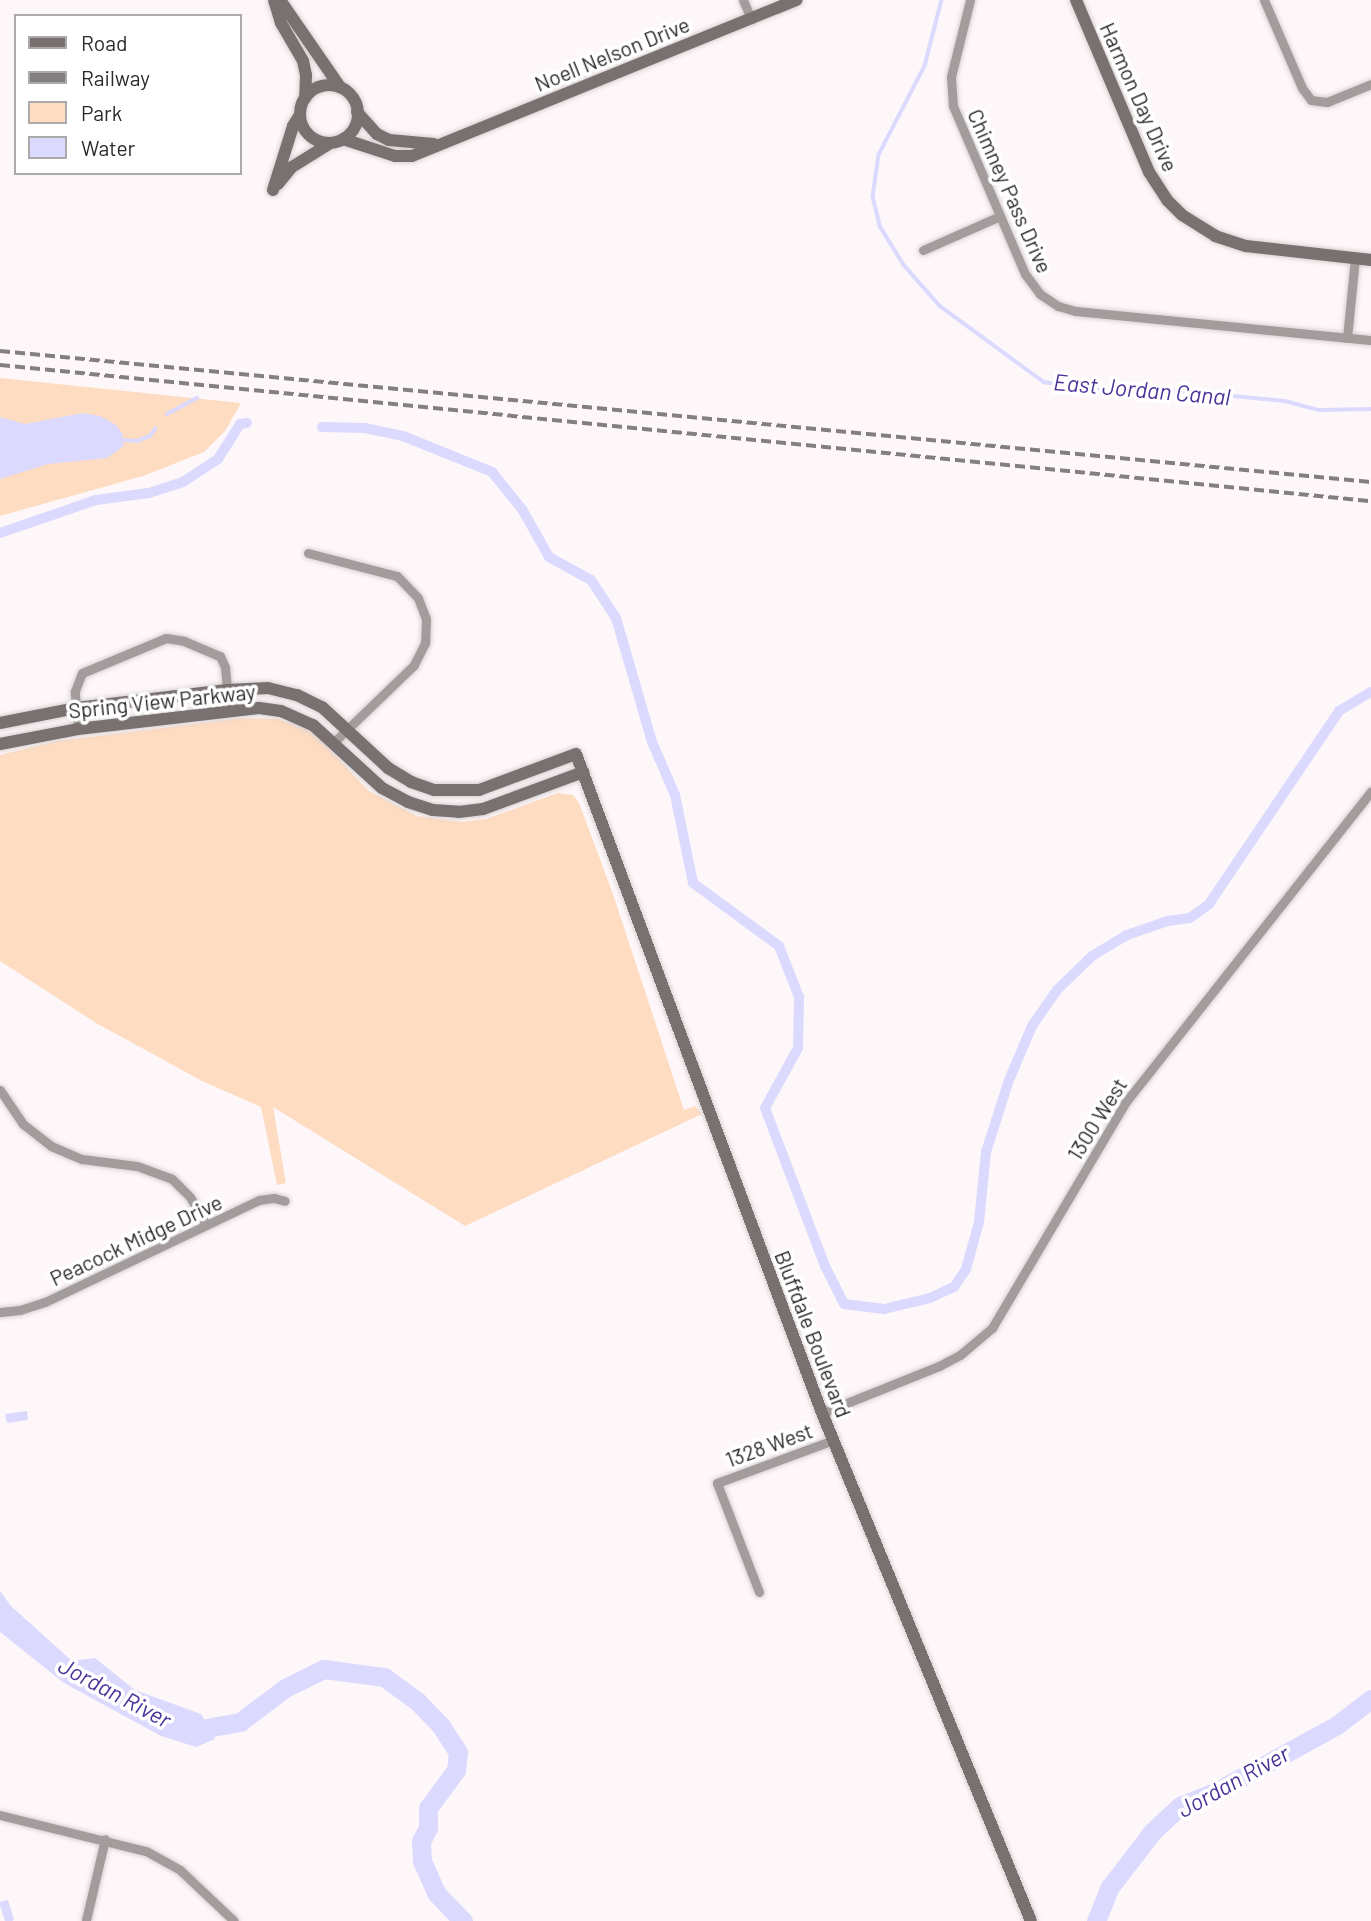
<!DOCTYPE html>
<style>
body{margin:0}
#map{position:relative;width:1371px;height:1921px;overflow:hidden;background:#fef7f9;font-family:Barlow,sans-serif}
div>[style]{position:absolute}
.green>*{inset:0;background:#fddcc2}
.water>*{inset:0;background:#dbd9fe}
.stream>*{height:3.5px;margin:-1.75px;padding:0 1.75px;transform-origin:1.75px;border-radius:1.75px;background:#dbd9fe}
.canal>*{height:10px;margin:-5px;padding:0 5px;transform-origin:5px;border-radius:5px;background:#dbd9fe}
.river>*{height:19px;margin:-9.5px;padding:0 9.5px;transform-origin:9.5px;border-radius:9.5px;background:#dbd9fe}
.roads{filter:drop-shadow(0 0 2px #d8d2d4) drop-shadow(0 0 2px #d8d2d4)}
.street>*{height:9px;margin:-4.5px;padding:0 4.5px;transform-origin:4.5px;border-radius:4.5px;background:#a29d9c}
.secondary>*{height:12px;margin:-6px;padding:0 6px;transform-origin:6px;border-radius:6px;background:#797170}
.secondary>.ring{margin:-6px;padding:0;box-sizing:content-box;background:none;border:12px solid #797170;border-radius:50%}
.rail>*{height:3.5px;margin-top:-1.75px;transform-origin:0;background:repeating-linear-gradient(90deg,#837e7f 0 10px,transparent 0 15px)}
span{translate:-50% -50%;white-space:nowrap;text-align:center;line-height:1.15;-webkit-text-stroke:7px #fff;paint-order:stroke}
.street-label{font-size:21px;color:#2c2829}
.water-label{font-size:23px;color:#4b3399;font-style:italic}
.legend{position:absolute;left:14px;top:14px;width:228px;height:161px;box-sizing:border-box;background:#fff;border:2px solid #aba9a9;margin:0;padding:9px 12px;list-style:none;font-size:21px;color:#2c2829}
.legend li{display:flex;align-items:center;gap:14px;height:35px}
.legend b{width:35px;border:2px solid #aba9a9}
</style>
<div id="map">
<div class="green">
<div style="clip-path:polygon(0 378px,241px 403px,225px 431px,204px 452px,143px 476px,0 516px)"></div>
<div style="clip-path:polygon(242px 718px,278px 719px,313px 732px,369px 791px,417px 816px,462px 822px,486px 819px,558px 793px,573px 795px,579px 803px,613px 894px,684px 1110px,695px 1106px,702px 1114px,465px 1226px,273px 1107px,286px 1183px,277px 1185px,261px 1107px,202px 1081px,96px 1023px,0 961px,0 755px,57px 741px)"></div>
</div>
<div class="water">
<div style="clip-path:polygon(83px 413px,100px 416px,116px 425px,122px 433px,124px 446px,107px 458px,48px 464px,0 479px,0 417px,25px 424px)"></div>
<div style="clip-path:polygon(27px 1411px,28px 1420px,7px 1423px,5px 1414px)"></div>
<div style="clip-path:polygon(0 1591px,11px 1606px,72px 1661px,95px 1658px,135px 1690px,201px 1714px,215px 1739px,196px 1747px,161px 1736px,64px 1683px,0 1632px)"></div>
<div style="clip-path:polygon(8px 1900px,14px 1920px,12px 1921px,5px 1921px,0 1905px,0 1902px)"></div>
</div>
<div class="stream">
<div style="left:942px;top:0;width:68px;rotate:104.4deg"></div>
<div style="left:925px;top:66px;width:100px;rotate:117.3deg"></div>
<div style="left:879px;top:155px;width:42px;rotate:98.1deg"></div>
<div style="left:873px;top:197px;width:30px;rotate:76deg"></div>
<div style="left:880px;top:226px;width:46px;rotate:58.4deg"></div>
<div style="left:904px;top:265px;width:55px;rotate:48.7deg"></div>
<div style="left:940px;top:306px;width:129px;rotate:36.2deg"></div>
<div style="left:1044px;top:382px;width:41px;rotate:9.9deg"></div>
<div style="left:1084px;top:389px;width:96px;rotate:1.2deg"></div>
<div style="left:1180px;top:391px;width:105px;rotate:5.4deg"></div>
<div style="left:1285px;top:401px;width:34px;rotate:15deg"></div>
<div style="left:1318px;top:410px;width:53px;rotate:-1.1deg"></div>
<div style="left:167px;top:414px;width:34px;rotate:-28deg"></div>
<div style="left:123px;top:440px;width:14px;rotate:4deg"></div>
<div style="left:137px;top:441px;width:14px;rotate:-21deg"></div>
<div style="left:150px;top:436px;width:9px;rotate:-54deg"></div>
</div>
<div class="canal">
<div style="left:322px;top:427px;width:43px;rotate:1.3deg"></div>
<div style="left:365px;top:428px;width:39px;rotate:12deg"></div>
<div style="left:403px;top:436px;width:96px;rotate:22deg"></div>
<div style="left:492px;top:472px;width:48px;rotate:51deg"></div>
<div style="left:522px;top:509px;width:55px;rotate:60.6deg"></div>
<div style="left:549px;top:557px;width:48px;rotate:28.7deg"></div>
<div style="left:591px;top:580px;width:45px;rotate:56.7deg"></div>
<div style="left:616px;top:618px;width:129px;rotate:73.8deg"></div>
<div style="left:652px;top:742px;width:58px;rotate:66.5deg"></div>
<div style="left:675px;top:795px;width:90px;rotate:78.4deg"></div>
<div style="left:693px;top:883px;width:107px;rotate:36.2deg"></div>
<div style="left:779px;top:946px;width:55px;rotate:68.6deg"></div>
<div style="left:799px;top:997px;width:51px;rotate:91.1deg"></div>
<div style="left:798px;top:1048px;width:68px;rotate:118.8deg"></div>
<div style="left:765px;top:1108px;width:169px;rotate:69.2deg"></div>
<div style="left:825px;top:1266px;width:42px;rotate:63.4deg"></div>
<div style="left:844px;top:1304px;width:40px;rotate:7.1deg"></div>
<div style="left:884px;top:1309px;width:47px;rotate:-13.4deg"></div>
<div style="left:930px;top:1298px;width:26px;rotate:-25deg"></div>
<div style="left:954px;top:1287px;width:22px;rotate:-56deg"></div>
<div style="left:966px;top:1269px;width:49px;rotate:-74.5deg"></div>
<div style="left:979px;top:1222px;width:70px;rotate:-84.3deg"></div>
<div style="left:986px;top:1152px;width:76px;rotate:-72.3deg"></div>
<div style="left:1009px;top:1080px;width:59px;rotate:-66.9deg"></div>
<div style="left:1032px;top:1026px;width:44px;rotate:-55.2deg"></div>
<div style="left:1057px;top:990px;width:49px;rotate:-44.2deg"></div>
<div style="left:1092px;top:956px;width:41px;rotate:-31deg"></div>
<div style="left:1127px;top:935px;width:43px;rotate:-18.9deg"></div>
<div style="left:1168px;top:921px;width:22px;rotate:-8deg"></div>
<div style="left:1190px;top:918px;width:24px;rotate:-36deg"></div>
<div style="left:1209px;top:904px;width:233px;rotate:-56deg"></div>
<div style="left:1339px;top:711px;width:37px;rotate:-31deg"></div>
<div style="left:0;top:533px;width:102px;rotate:-19deg"></div>
<div style="left:96px;top:500px;width:53px;rotate:-7.5deg"></div>
<div style="left:149px;top:493px;width:36px;rotate:-18deg"></div>
<div style="left:183px;top:482px;width:42px;rotate:-33.3deg"></div>
<div style="left:218px;top:459px;width:41px;rotate:-57.8deg"></div>
<div style="left:240px;top:424px;width:7px;rotate:-8deg"></div>
</div>
<div class="river">
<div style="left:185px;top:1729px;width:5px;rotate:22deg"></div>
<div style="left:190px;top:1731px;width:51px;rotate:-10.2deg"></div>
<div style="left:240px;top:1722px;width:56px;rotate:-37.1deg"></div>
<div style="left:285px;top:1688px;width:43px;rotate:-26deg"></div>
<div style="left:324px;top:1669px;width:61px;rotate:7.6deg"></div>
<div style="left:384px;top:1677px;width:41px;rotate:36deg"></div>
<div style="left:417px;top:1701px;width:35px;rotate:46deg"></div>
<div style="left:441px;top:1726px;width:31px;rotate:57deg"></div>
<div style="left:458px;top:1752px;width:18px;rotate:96deg"></div>
<div style="left:456px;top:1770px;width:47px;rotate:126.4deg"></div>
<div style="left:428px;top:1808px;width:20px;rotate:90deg"></div>
<div style="left:428px;top:1828px;width:15px;rotate:118deg"></div>
<div style="left:421px;top:1841px;width:20px;rotate:87deg"></div>
<div style="left:422px;top:1861px;width:35px;rotate:66deg"></div>
<div style="left:436px;top:1893px;width:39px;rotate:46deg"></div>
<div style="left:1096px;top:1921px;width:37px;rotate:-68deg"></div>
<div style="left:1110px;top:1887px;width:69px;rotate:-52.6deg"></div>
<div style="left:1152px;top:1832px;width:38px;rotate:-43deg"></div>
<div style="left:1180px;top:1806px;width:35px;rotate:-22deg"></div>
<div style="left:1213px;top:1793px;width:141px;rotate:-28.7deg"></div>
<div style="left:1337px;top:1725px;width:43px;rotate:-37.4deg"></div>
</div>
<div class="roads">
<div class="street">
<div style="left:743px;top:0;width:21px;rotate:67deg"></div>
<div style="left:970px;top:0;width:79px;rotate:103.9deg"></div>
<div style="left:951px;top:77px;width:29px;rotate:86deg"></div>
<div style="left:953px;top:106px;width:183px;rotate:66.8deg"></div>
<div style="left:1025px;top:274px;width:25px;rotate:53deg"></div>
<div style="left:1040px;top:294px;width:22px;rotate:34deg"></div>
<div style="left:1058px;top:306px;width:18px;rotate:16deg"></div>
<div style="left:1075px;top:311px;width:297px;rotate:5.6deg"></div>
<div style="left:1264px;top:0;width:96px;rotate:66.6deg"></div>
<div style="left:1302px;top:88px;width:15px;rotate:53deg"></div>
<div style="left:1311px;top:100px;width:16px;rotate:7deg"></div>
<div style="left:1327px;top:102px;width:48px;rotate:-22.2deg"></div>
<div style="left:923px;top:250px;width:84px;rotate:-23.8deg"></div>
<div style="left:1347px;top:338px;width:80px;rotate:-84.3deg"></div>
<div style="left:308px;top:553px;width:92px;rotate:14.5deg"></div>
<div style="left:397px;top:576px;width:30px;rotate:46deg"></div>
<div style="left:418px;top:598px;width:22px;rotate:69deg"></div>
<div style="left:426px;top:619px;width:24px;rotate:92deg"></div>
<div style="left:425px;top:643px;width:25px;rotate:117deg"></div>
<div style="left:414px;top:665px;width:111px;rotate:136.1deg"></div>
<div style="left:78px;top:729px;width:38px;rotate:-95deg"></div>
<div style="left:75px;top:691px;width:19px;rotate:-69deg"></div>
<div style="left:82px;top:673px;width:91px;rotate:-22.6deg"></div>
<div style="left:166px;top:638px;width:18px;rotate:9deg"></div>
<div style="left:184px;top:641px;width:39px;rotate:23deg"></div>
<div style="left:220px;top:656px;width:12px;rotate:66deg"></div>
<div style="left:225px;top:667px;width:43px;rotate:84.7deg"></div>
<div style="left:0;top:1090px;width:41px;rotate:55.9deg"></div>
<div style="left:23px;top:1124px;width:36px;rotate:38deg"></div>
<div style="left:51px;top:1146px;width:34px;rotate:23deg"></div>
<div style="left:82px;top:1159px;width:55px;rotate:7.3deg"></div>
<div style="left:137px;top:1166px;width:37px;rotate:20deg"></div>
<div style="left:172px;top:1179px;width:25px;rotate:45deg"></div>
<div style="left:190px;top:1197px;width:32px;rotate:60deg"></div>
<div style="left:0;top:1312px;width:20px;rotate:-6deg"></div>
<div style="left:20px;top:1310px;width:26px;rotate:-18deg"></div>
<div style="left:45px;top:1302px;width:237px;rotate:-25.5deg"></div>
<div style="left:259px;top:1200px;width:15px;rotate:-8deg"></div>
<div style="left:274px;top:1198px;width:11px;rotate:15deg"></div>
<div style="left:822px;top:1413px;width:126px;rotate:-21.9deg"></div>
<div style="left:939px;top:1366px;width:24px;rotate:-28deg"></div>
<div style="left:960px;top:1355px;width:42px;rotate:-40.2deg"></div>
<div style="left:992px;top:1328px;width:261px;rotate:-59.4deg"></div>
<div style="left:1125px;top:1103px;width:397px;rotate:-51.7deg"></div>
<div style="left:759px;top:1592px;width:117px;rotate:-111.1deg"></div>
<div style="left:717px;top:1483px;width:124px;rotate:-20.3deg"></div>
<div style="left:0;top:1815px;width:150px;rotate:13.9deg"></div>
<div style="left:146px;top:1851px;width:39px;rotate:29deg"></div>
<div style="left:180px;top:1870px;width:74px;rotate:43.4deg"></div>
<div style="left:86px;top:1920px;width:83px;rotate:-76.8deg"></div>
</div>
<div class="secondary">
<div style="left:274px;top:0;width:24px;rotate:73deg"></div>
<div style="left:281px;top:23px;width:44px;rotate:59.9deg"></div>
<div style="left:303px;top:61px;width:14px;rotate:78deg"></div>
<div style="left:306px;top:75px;width:23px;rotate:92deg"></div>
<div style="left:280px;top:0;width:106px;rotate:55.4deg"></div>
<div style="left:1076px;top:0;width:187px;rotate:67deg"></div>
<div style="left:1149px;top:172px;width:33px;rotate:57deg"></div>
<div style="left:1167px;top:200px;width:21px;rotate:45deg"></div>
<div style="left:1182px;top:215px;width:39px;rotate:32deg"></div>
<div style="left:1215px;top:236px;width:33px;rotate:18deg"></div>
<div style="left:1246px;top:246px;width:126px;rotate:6.4deg"></div>
<div class="ring" style="left:300px;top:85px;width:46px;height:46px"></div>
<div style="left:357px;top:112px;width:30px;rotate:48deg"></div>
<div style="left:377px;top:134px;width:13px;rotate:27deg"></div>
<div style="left:389px;top:140px;width:45px;rotate:5.1deg"></div>
<div style="left:343px;top:139px;width:55px;rotate:18.1deg"></div>
<div style="left:395px;top:156px;width:17px"></div>
<div style="left:412px;top:156px;width:415px;rotate:-22.1deg"></div>
<div style="left:278px;top:184px;width:22px;rotate:-51deg"></div>
<div style="left:292px;top:167px;width:44px;rotate:-31.9deg"></div>
<div style="left:273px;top:190px;width:67px;rotate:-72.6deg"></div>
<div style="left:293px;top:126px;width:13px;rotate:-58deg"></div>
<div style="left:0;top:723px;width:77px;rotate:-11.2deg"></div>
<div style="left:76px;top:708px;width:152px;rotate:-6.8deg"></div>
<div style="left:227px;top:690px;width:41px;rotate:-2.8deg"></div>
<div style="left:268px;top:688px;width:30px;rotate:14deg"></div>
<div style="left:297px;top:695px;width:28px;rotate:26deg"></div>
<div style="left:322px;top:707px;width:90px;rotate:42.7deg"></div>
<div style="left:388px;top:768px;width:27px;rotate:31deg"></div>
<div style="left:411px;top:782px;width:24px;rotate:19deg"></div>
<div style="left:434px;top:790px;width:45px"></div>
<div style="left:479px;top:790px;width:103px;rotate:-20.4deg"></div>
<div style="left:576px;top:754px;width:703px;rotate:69.53deg"></div>
<div style="left:822px;top:1413px;width:549px;rotate:67.64deg"></div>
<div style="left:0;top:744px;width:79px;rotate:-10.9deg"></div>
<div style="left:78px;top:729px;width:182px;rotate:-6.6deg"></div>
<div style="left:259px;top:708px;width:22px;rotate:8deg"></div>
<div style="left:281px;top:711px;width:35px;rotate:24deg"></div>
<div style="left:313px;top:725px;width:93px;rotate:42.4deg"></div>
<div style="left:382px;top:788px;width:30px;rotate:28deg"></div>
<div style="left:408px;top:802px;width:26px;rotate:18deg"></div>
<div style="left:433px;top:810px;width:26px;rotate:4deg"></div>
<div style="left:459px;top:812px;width:24px;rotate:-7deg"></div>
<div style="left:483px;top:809px;width:107px;rotate:-20.3deg"></div>
</div>
</div>
<div class="rail">
<div style="left:0;top:351px;width:1377px;rotate:5.46deg"></div>
<div style="left:0;top:365px;width:1378px;rotate:5.67deg"></div>
</div>
<div class="street-label">
<span style="left:612px;top:54px;rotate:-22deg">Noell Nelson Drive</span>
<span style="left:1139px;top:97px;rotate:66deg">Harmon Day Drive</span>
<span style="left:1010px;top:191px;rotate:66deg">Chimney Pass Drive</span>
<span style="left:162px;top:701px;rotate:-6deg">Spring View Parkway</span>
<span style="left:1097px;top:1119px;rotate:-58deg">1300 West</span>
<span style="left:136px;top:1240px;rotate:-25deg">Peacock Midge Drive</span>
<span style="left:813px;top:1334px;rotate:69deg">Bluffdale Boulevard</span>
<span style="left:769px;top:1445px;rotate:-20deg">1328 West</span>
</div>
<div class="water-label">
<span style="left:1142px;top:389px;rotate:5deg">East Jordan Canal</span>
<span style="left:115px;top:1692px;rotate:28deg">Jordan River</span>
<span style="left:1233px;top:1781px;rotate:-29deg">Jordan River</span>
</div>
<ul class="legend">
<li><b style="height:9px;background:#797170"></b>Road</li>
<li><b style="height:9px;background:#837e7f"></b>Railway</li>
<li><b style="height:19px;background:#fddcc2"></b>Park</li>
<li><b style="height:19px;background:#dbd9fe"></b>Water</li>
</ul>
</div>
